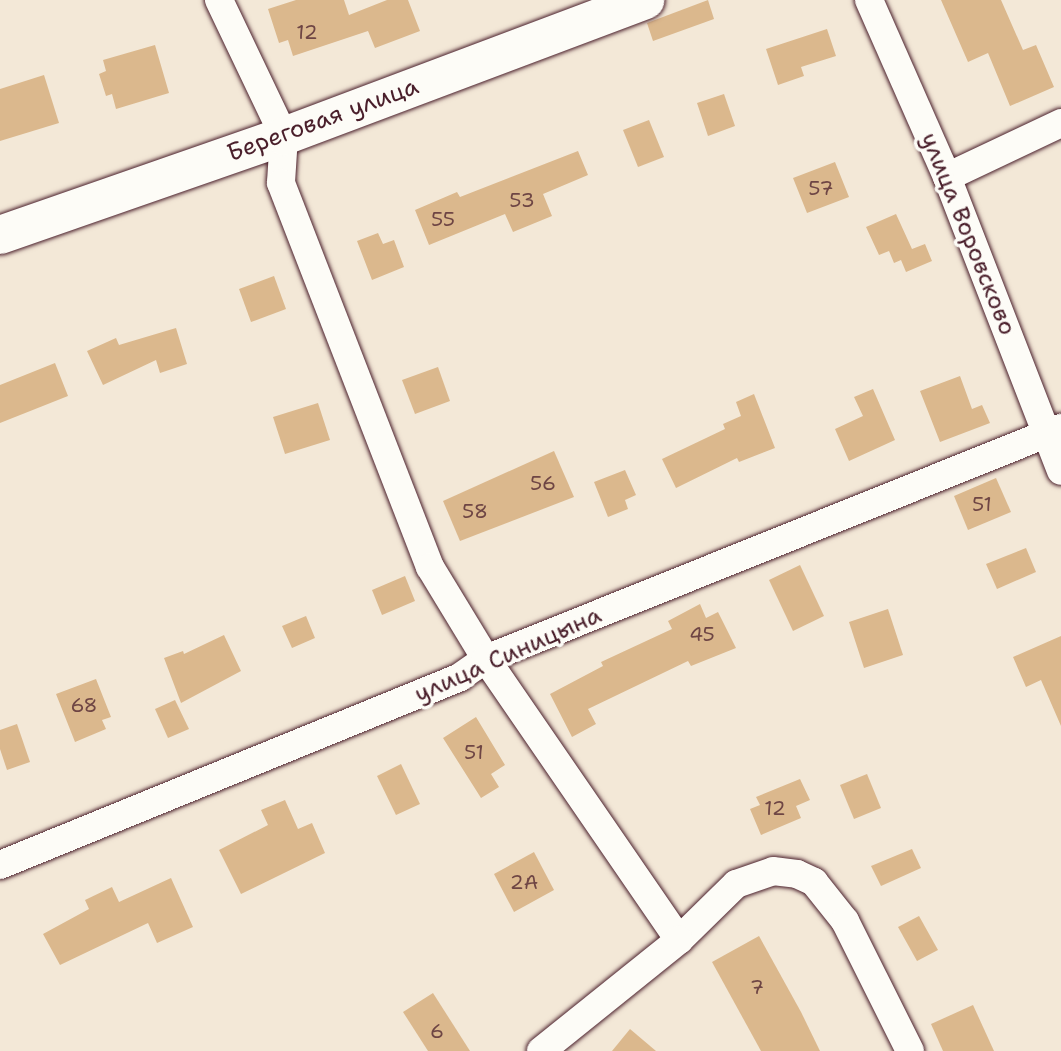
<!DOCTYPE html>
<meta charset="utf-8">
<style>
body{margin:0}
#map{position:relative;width:1061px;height:1051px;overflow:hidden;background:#f3e8d7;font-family:"Shantell Sans",sans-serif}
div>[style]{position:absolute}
.building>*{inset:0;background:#dbb88d}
.roads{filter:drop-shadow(0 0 2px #4a1f2b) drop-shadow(0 0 2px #4a1f2b)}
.minor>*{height:28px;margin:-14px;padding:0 14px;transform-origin:14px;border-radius:14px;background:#fdfcf7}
.secondary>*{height:38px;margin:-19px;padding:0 19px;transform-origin:19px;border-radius:19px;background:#fdfcf7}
span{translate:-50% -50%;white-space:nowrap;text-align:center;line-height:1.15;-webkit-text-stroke:7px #fdfcf7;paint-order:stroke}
.number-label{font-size:20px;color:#6e4544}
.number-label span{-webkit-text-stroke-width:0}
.street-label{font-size:24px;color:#4a1f2b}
</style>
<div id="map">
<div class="building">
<div style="clip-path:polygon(296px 0,344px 0,349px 15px,387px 0,408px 0,420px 31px,375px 48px,368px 31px,293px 56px,288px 40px,279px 43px,268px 9px)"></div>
<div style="clip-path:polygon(708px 0,714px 19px,653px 41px,647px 23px)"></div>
<div style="clip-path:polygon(941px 0,1001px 0,1023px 50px,1036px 45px,1054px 87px,1010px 106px,988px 53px,968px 62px)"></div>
<div style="clip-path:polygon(827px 29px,836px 56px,801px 67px,804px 76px,778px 85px,766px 49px)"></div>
<div style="clip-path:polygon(155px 45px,169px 93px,116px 109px,112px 94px,106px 96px,99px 74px,106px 71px,103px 60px)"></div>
<div style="clip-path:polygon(44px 75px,59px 123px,0 141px,0 89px)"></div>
<div style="clip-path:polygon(724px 94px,735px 126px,708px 136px,697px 103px)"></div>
<div style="clip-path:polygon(649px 120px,664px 157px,638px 167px,623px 130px)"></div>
<div style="clip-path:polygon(578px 151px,588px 175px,543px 194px,552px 216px,513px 232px,505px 214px,429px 245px,415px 210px,457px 192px,460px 197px)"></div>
<div style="clip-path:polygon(835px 162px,849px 197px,807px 213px,793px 178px)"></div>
<div style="clip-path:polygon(896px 214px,912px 249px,925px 244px,932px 261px,906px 272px,901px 260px,894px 263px,889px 251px,879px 255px,866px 227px)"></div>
<div style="clip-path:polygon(378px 233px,383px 244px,394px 240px,404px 267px,372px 280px,357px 241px)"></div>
<div style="clip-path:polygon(274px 276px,286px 309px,251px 322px,239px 289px)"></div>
<div style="clip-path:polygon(176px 328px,187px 364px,160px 373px,156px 360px,103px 385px,87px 351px,116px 338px,119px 345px)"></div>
<div style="clip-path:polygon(55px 363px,68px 396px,0 423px,0 385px)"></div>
<div style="clip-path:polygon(438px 367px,450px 401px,415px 414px,402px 380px)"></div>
<div style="clip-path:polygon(960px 376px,972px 409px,982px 405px,990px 423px,940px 442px,920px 391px)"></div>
<div style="clip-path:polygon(873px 389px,895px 440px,849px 461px,835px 429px,863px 416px,854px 397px)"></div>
<div style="clip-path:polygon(754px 394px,775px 448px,739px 462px,737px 458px,676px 488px,662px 459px,725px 429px,723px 424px,741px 416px,736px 402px)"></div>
<div style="clip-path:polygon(318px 403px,330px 440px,285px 454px,273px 417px)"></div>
<div style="clip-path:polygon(554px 451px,574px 497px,460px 541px,443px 501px)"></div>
<div style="clip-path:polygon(625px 470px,636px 495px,625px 500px,628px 509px,608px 517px,594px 482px)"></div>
<div style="clip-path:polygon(996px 478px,1011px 512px,968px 530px,954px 496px)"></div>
<div style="clip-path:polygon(1026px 548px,1036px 572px,997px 589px,986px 564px)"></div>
<div style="clip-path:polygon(800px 565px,824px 616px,793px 631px,769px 580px)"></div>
<div style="clip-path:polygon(405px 576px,415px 601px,382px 615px,372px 590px)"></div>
<div style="clip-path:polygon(700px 604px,706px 618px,718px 612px,736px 648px,691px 666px,688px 661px,588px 709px,596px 724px,572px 737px,550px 694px,603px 666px,601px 662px,672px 629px,668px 621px)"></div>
<div style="clip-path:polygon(888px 609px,903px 655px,864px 668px,849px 622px)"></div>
<div style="clip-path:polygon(306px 616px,315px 638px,292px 648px,282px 626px)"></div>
<div style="clip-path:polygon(224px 635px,241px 671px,181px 703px,164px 658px,183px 651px,184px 654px)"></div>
<div style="clip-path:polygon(1061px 636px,1061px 726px,1041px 680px,1026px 687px,1013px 657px)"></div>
<div style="clip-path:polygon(96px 679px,111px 717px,102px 720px,106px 729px,75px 742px,56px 694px)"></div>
<div style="clip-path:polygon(175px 700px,189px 729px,168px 738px,155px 709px)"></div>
<div style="clip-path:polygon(476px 717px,505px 765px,491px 774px,499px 787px,481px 798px,443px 738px)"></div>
<div style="clip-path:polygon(17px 724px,30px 762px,7px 770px,0 749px,0 730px)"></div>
<div style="clip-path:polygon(401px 764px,420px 804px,396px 815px,377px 776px)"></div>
<div style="clip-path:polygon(867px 774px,881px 808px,854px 819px,840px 785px)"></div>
<div style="clip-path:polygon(800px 779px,810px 800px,796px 806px,801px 818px,761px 835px,750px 809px,760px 805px,756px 797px)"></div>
<div style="clip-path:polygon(285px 800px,298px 829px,312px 823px,325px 853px,241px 894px,219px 850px,268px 825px,261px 810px)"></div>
<div style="clip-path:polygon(912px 849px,921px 868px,881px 886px,871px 866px)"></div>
<div style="clip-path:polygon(534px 852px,554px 890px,514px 912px,494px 874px)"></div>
<div style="clip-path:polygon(171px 878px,193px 927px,157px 943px,148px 923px,60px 965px,43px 934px,89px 909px,85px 900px,112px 887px,119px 902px)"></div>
<div style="clip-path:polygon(919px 916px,938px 950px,917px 961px,898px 927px)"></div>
<div style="clip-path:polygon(759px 936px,801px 1012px,820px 1051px,761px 1051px,712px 962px)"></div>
<div style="clip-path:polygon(433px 993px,470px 1051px,428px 1051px,403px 1012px)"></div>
<div style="clip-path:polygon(973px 1005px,994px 1051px,943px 1051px,931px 1024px)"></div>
<div style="clip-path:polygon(630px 1029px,656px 1051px,612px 1051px)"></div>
</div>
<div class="roads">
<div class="minor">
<div style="left:219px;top:0;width:151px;rotate:64.5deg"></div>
<div style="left:284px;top:136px;width:47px;rotate:93.7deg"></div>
<div style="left:281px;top:183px;width:412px;rotate:68.8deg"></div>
<div style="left:430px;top:567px;width:108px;rotate:58.7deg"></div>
<div style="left:486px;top:659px;width:341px;rotate:55.5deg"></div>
<div style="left:679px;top:940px;width:80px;rotate:-44.5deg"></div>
<div style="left:736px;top:884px;width:39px;rotate:-19deg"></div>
<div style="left:773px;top:871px;width:24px;rotate:7deg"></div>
<div style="left:797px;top:874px;width:19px;rotate:25deg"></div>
<div style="left:814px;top:882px;width:50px;rotate:51.5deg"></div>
<div style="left:845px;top:921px;width:145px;rotate:63.4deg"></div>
<div style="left:869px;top:0;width:193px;rotate:66.2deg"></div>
<div style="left:947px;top:177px;width:315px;rotate:68.8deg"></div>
<div style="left:947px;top:177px;width:126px;rotate:-25.3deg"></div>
<div style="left:0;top:865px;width:497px;rotate:-22.2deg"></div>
<div style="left:460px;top:677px;width:32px;rotate:-35deg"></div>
<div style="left:486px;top:659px;width:620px;rotate:-21.89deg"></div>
<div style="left:541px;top:1051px;width:177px;rotate:-38.8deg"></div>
</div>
<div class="secondary">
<div style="left:0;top:235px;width:301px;rotate:-19.2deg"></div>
<div style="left:284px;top:136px;width:386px;rotate:-20.6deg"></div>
</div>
</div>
<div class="number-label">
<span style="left:307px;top:32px">12</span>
<span style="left:821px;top:188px">57</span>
<span style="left:522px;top:200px">53</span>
<span style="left:443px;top:219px">55</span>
<span style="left:543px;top:483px">56</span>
<span style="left:982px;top:504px">51</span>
<span style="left:475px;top:511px">58</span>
<span style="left:702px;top:634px">45</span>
<span style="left:84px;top:705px">68</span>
<span style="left:474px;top:752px">51</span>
<span style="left:775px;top:808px">12</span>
<span style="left:524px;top:882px">2А</span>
<span style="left:757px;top:987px">7</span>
<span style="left:437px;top:1031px">6</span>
</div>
<div class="street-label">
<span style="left:323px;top:120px;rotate:-20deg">Береговая улица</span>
<span style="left:968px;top:234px;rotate:68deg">улица Воровсково</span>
<span style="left:508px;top:655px;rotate:-24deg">улица Синицына</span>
</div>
</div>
